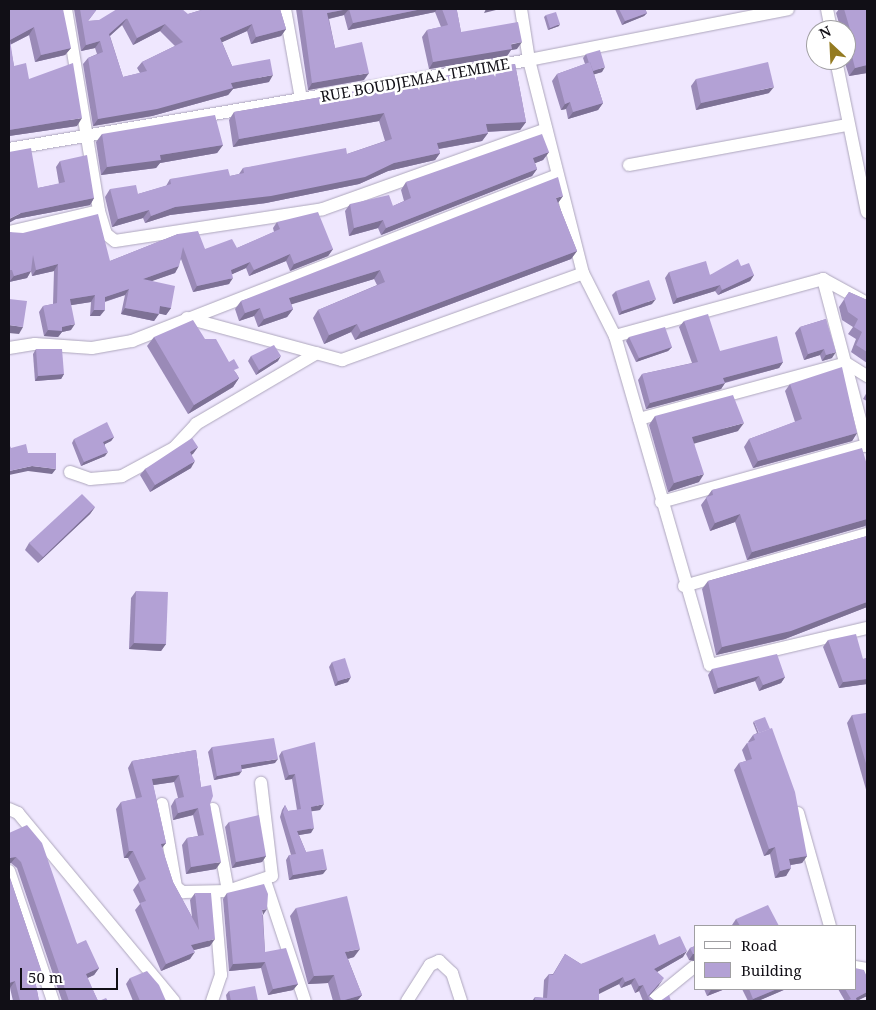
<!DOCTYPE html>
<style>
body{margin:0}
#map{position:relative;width:876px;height:1010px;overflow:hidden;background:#efe7fe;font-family:"Noto Serif",serif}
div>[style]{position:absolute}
.roads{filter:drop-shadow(0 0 1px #ada6bc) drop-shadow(0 0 1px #ada6bc)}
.street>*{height:12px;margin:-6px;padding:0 6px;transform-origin:6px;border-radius:6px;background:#fff}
.wall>*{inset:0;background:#9a8ab7}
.shaded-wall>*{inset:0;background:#7d7195}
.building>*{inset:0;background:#b3a1d5}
span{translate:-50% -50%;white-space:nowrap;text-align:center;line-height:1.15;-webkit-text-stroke:5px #fff;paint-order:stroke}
.street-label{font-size:15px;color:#110f16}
.frame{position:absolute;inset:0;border:10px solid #110f16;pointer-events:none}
.legend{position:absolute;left:694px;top:925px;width:162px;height:65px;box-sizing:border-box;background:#fff;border:1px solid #a09fa2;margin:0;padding:6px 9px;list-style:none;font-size:15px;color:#110f16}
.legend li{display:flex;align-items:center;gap:10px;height:25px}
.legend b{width:25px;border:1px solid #a09fa2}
.north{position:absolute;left:806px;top:20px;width:50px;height:50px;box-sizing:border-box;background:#fff;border:1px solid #a09fa2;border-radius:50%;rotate:335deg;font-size:14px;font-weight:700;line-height:20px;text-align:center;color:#110f16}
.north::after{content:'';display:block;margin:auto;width:18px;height:22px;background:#947b22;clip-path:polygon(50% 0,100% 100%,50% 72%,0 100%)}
.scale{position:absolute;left:20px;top:968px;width:98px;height:22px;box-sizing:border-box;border:2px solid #110f16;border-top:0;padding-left:6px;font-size:15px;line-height:18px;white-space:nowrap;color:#110f16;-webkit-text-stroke:4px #fff;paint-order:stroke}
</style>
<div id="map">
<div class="roads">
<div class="street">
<div style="left:66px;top:9px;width:205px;rotate:80.7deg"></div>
<div style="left:99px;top:211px;width:24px;rotate:73deg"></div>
<div style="left:106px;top:234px;width:11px;rotate:38deg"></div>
<div style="left:115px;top:241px;width:210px;rotate:-8.7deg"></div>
<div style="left:323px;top:209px;width:237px;rotate:-19.7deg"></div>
<div style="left:285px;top:9px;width:91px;rotate:79.9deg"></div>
<div style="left:521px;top:9px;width:52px;rotate:81.1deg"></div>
<div style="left:529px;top:60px;width:220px;rotate:75.8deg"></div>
<div style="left:583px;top:273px;width:71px;rotate:63.1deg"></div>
<div style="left:615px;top:336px;width:342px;rotate:73.9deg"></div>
<div style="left:710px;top:665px;width:161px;rotate:-13.3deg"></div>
<div style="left:827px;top:9px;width:21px;rotate:79deg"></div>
<div style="left:836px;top:60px;width:155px;rotate:78.5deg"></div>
<div style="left:9px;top:149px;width:528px;rotate:-9.71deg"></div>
<div style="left:529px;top:60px;width:264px;rotate:-11.1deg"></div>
<div style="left:629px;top:165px;width:223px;rotate:-10.4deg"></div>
<div style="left:9px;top:232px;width:92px;rotate:-13.1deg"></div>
<div style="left:823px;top:279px;width:173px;rotate:75.2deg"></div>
<div style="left:187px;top:318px;width:161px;rotate:15.2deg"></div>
<div style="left:342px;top:360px;width:256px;rotate:-19.8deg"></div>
<div style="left:615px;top:336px;width:216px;rotate:-15.3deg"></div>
<div style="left:823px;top:279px;width:50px;rotate:28.6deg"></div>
<div style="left:9px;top:348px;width:26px;rotate:-9deg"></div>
<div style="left:35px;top:344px;width:57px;rotate:4deg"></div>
<div style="left:92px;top:348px;width:41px;rotate:-9.9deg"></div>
<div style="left:132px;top:341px;width:456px;rotate:-21.3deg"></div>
<div style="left:639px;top:419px;width:214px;rotate:-15.1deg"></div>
<div style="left:846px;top:363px;width:25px;rotate:32deg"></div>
<div style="left:70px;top:472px;width:21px;rotate:19deg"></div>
<div style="left:90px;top:479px;width:32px;rotate:-5deg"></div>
<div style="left:122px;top:476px;width:59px;rotate:-28.3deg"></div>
<div style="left:174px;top:448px;width:33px;rotate:-47deg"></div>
<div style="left:196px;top:424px;width:140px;rotate:-30.4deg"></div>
<div style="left:661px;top:502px;width:214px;rotate:-15.5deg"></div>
<div style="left:684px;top:586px;width:190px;rotate:-15.9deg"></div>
<div style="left:162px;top:804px;width:84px;rotate:80.4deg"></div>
<div style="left:176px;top:887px;width:9px;rotate:36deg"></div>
<div style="left:183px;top:892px;width:45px;rotate:-1.3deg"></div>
<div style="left:228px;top:891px;width:46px;rotate:-18.8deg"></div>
<div style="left:272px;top:876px;width:94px;rotate:-96.7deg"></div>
<div style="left:9px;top:809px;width:10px;rotate:24deg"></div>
<div style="left:18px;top:813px;width:244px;rotate:50.3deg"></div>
<div style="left:213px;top:809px;width:83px;rotate:79.6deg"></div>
<div style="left:798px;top:813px;width:117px;rotate:74.2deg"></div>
<div style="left:9px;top:871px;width:137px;rotate:71.3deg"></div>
<div style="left:265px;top:881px;width:126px;rotate:71.6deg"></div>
<div style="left:855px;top:967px;width:12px;rotate:9deg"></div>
<div style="left:212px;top:1001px;width:28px;rotate:-71deg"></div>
<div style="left:221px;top:975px;width:83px;rotate:-94.8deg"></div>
<div style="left:407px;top:1001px;width:43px;rotate:-57.4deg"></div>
<div style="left:430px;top:965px;width:10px;rotate:-24deg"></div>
<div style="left:439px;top:961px;width:18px;rotate:43deg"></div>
<div style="left:452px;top:973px;width:29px;rotate:72deg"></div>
<div style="left:652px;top:1001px;width:55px;rotate:-39.1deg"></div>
</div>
</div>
<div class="wall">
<div style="clip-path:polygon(9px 9px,71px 48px,65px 55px,35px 62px,29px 35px,10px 45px,14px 66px,77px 126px,9px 136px)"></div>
<div style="clip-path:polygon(evenodd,74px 9px,97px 9px,88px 21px,188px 14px,201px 10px,200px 9px,280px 9px,286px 29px,281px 36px,251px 44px,247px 31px,222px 42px,232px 66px,269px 82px,233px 89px,228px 95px,152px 116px,93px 126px,83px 64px,88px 58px,97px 54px,95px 48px,81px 51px,74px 9px,122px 25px,133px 45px,160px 31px,175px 46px,142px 62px,137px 68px,140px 73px,123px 77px,110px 36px,122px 25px)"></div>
<div style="clip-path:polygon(296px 9px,457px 9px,457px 11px,461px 32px,517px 49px,511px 50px,507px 56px,429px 69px,422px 37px,427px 30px,441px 27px,435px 12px,348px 30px,344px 15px,329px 19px,335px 48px,364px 80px,308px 90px)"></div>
<div style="clip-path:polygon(615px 9px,645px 9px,647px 13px,644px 16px,622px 25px)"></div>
<div style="clip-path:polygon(839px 9px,867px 9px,867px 73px,849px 76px,844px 60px,846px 60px,846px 54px,848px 51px,846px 45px,846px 30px,841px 30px,836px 13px)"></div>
<div style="clip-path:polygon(546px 15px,559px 26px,548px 30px,544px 17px)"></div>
<div style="clip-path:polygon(586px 54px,602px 72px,594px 74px,603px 103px,598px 110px,568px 119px,566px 109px,561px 110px,552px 81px,557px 74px,585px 64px,583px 58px)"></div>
<div style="clip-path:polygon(515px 64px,526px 122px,520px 130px,487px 132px,488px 133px,482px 141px,439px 149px,440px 153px,435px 160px,388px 171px,359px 184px,266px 203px,170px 215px,145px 223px,143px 218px,112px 227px,105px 197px,110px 189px,138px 194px,166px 186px,170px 179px,230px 176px,239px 174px,243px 168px,347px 154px,385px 141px,379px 121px,233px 147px,229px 120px,234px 112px)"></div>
<div style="clip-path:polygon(696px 79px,769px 93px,696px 110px,691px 86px)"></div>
<div style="clip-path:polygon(102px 134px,223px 145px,217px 153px,160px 163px,156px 168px,101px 175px,96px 142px)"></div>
<div style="clip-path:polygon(549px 152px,543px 160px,535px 163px,537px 169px,532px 176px,381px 235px,378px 228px,349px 236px,345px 211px,350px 204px,393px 206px,404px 201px,401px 190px,406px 182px)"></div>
<div style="clip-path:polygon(60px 161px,94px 198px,90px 205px,16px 219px,38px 188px,59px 184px,56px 167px)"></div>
<div style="clip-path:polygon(563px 196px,558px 203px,577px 251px,571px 259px,355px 340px,351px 332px,324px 344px,313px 318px,318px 310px,377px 285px,374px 279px,291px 304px,293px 309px,287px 317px,258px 327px,254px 316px,239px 321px,235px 309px,241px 301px)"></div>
<div style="clip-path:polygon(277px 222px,333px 249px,328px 256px,290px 271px,286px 261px,249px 276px,246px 268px,232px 274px,229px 284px,193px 292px,181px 259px,175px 273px,151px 281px,171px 308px,166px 315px,159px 313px,154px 321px,121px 314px,125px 295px,105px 302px,100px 316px,90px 316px,91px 302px,71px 305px,71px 330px,62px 332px,58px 337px,44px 336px,39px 312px,43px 306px,53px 304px,54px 271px,32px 276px,31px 271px,27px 278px,9px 282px,9px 232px,110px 261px,178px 234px,205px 249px,237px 248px,274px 232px,273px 228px)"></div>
<div style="clip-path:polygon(741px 266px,754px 275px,750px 281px,718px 295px,715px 291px,673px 304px,665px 278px,669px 272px,710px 275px)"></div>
<div style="clip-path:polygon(616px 291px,652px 304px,619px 315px,612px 295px)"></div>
<div style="clip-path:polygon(849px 292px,867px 300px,867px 363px,851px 352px,856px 339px,848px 334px,853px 327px,842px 320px,839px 307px)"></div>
<div style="clip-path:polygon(826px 319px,832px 358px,822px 361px,820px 355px,804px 360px,795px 333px,800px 327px)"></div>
<div style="clip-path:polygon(684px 321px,720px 351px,783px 362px,779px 368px,725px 383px,721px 389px,646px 409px,638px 380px,642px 374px,692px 363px,679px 327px)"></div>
<div style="clip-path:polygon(154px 337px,205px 339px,236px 373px,239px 378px,233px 387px,188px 414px,147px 346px)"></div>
<div style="clip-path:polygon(629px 337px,672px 347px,668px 351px,636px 362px,626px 341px)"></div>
<div style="clip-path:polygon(36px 349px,64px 374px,61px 379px,35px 381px,33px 354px)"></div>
<div style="clip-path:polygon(251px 356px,278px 361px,256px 375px,248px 361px)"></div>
<div style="clip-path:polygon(790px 384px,857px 433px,852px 441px,753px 468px,744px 447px,749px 439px,795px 422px,785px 391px)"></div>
<div style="clip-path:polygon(867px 392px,867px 401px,863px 399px)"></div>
<div style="clip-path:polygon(655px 416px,738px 431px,694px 443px,699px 482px,668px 492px,649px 425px)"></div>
<div style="clip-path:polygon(114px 437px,111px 441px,105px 444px,105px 456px,81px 466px,72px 443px,74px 439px)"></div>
<div style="clip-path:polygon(198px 447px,192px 454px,191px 468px,150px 492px,140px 475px,145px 469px)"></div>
<div style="clip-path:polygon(867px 465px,867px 528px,865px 526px,747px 560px,735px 522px,710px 531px,701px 505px,712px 490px)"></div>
<div style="clip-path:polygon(95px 507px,90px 514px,38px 563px,25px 550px,29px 543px)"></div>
<div style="clip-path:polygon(867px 536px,867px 607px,785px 639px,716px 655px,702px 589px,708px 581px)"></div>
<div style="clip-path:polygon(136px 591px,166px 644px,161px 651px,129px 649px,131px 598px)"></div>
<div style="clip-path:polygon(828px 640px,863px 659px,867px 658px,867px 684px,839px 688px,823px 647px)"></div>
<div style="clip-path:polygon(332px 662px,348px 682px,335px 686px,329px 667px)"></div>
<div style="clip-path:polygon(712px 669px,785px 677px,781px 683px,759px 691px,755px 681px,714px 694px,708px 675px)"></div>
<div style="clip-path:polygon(852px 715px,867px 717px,867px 793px,847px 723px)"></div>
<div style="clip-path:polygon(754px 721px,807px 856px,802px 863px,791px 865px,786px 876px,775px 878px,770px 854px,764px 856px,734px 770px,739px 763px,746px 761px,742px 750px,747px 743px,749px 743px,748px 742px,753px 735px,757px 733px,753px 723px)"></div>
<div style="clip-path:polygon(212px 747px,275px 763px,241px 769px,239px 775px,214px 780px,208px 752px)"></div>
<div style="clip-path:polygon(196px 750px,201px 787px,210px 804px,216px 869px,186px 874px,182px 845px,187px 838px,198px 836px,193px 815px,173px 820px,171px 806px,175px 799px,178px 798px,174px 782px,153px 785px,166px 843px,162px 848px,173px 882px,192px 917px,190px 900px,195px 893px,210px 946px,194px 950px,190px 959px,161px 971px,135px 910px,140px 904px,133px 890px,139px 882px,128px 858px,124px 858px,116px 809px,121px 802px,136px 799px,128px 768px,132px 761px)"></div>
<div style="clip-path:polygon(282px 751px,320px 810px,311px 811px,311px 833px,299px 835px,306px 852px,323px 874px,289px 880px,286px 860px,289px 855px,291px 855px,280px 817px,282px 810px,285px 805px,288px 811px,297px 810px,292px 779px,285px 780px,279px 756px)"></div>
<div style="clip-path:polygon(229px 822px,266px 856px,262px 862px,232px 868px,225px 827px)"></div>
<div style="clip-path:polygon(9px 833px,77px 944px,99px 968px,94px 975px,87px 978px,98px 1001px,62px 1001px,17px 868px,11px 863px)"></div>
<div style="clip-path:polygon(9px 875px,42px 973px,37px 979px,35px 980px,39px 1001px,13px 1001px,10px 988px,9px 988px)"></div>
<div style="clip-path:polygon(227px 893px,263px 915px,265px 952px,298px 984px,293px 990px,268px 995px,261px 968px,229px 971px,223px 899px)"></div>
<div style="clip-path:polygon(296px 908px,354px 957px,348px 959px,362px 995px,357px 1001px,333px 1001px,328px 983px,308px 984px,290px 916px)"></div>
<div style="clip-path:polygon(736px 919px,779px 926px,733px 926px,732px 925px)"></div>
<div style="clip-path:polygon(659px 945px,683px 957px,657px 972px,659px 985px,649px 996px,655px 1001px,643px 1001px,639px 991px,635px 993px,631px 984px,621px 988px,619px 984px,599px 993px,599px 1001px,532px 1001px,535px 997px,543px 998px,544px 980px,549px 974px,553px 974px,565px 954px,581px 964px)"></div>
<div style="clip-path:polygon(695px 946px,695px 961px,689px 960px,686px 954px,690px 948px)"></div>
<div style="clip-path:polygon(867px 977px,867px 996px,857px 1001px,845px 1001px,838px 989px,855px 989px)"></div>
<div style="clip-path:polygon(130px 978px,166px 1001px,133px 1001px,126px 984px)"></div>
<div style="clip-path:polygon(704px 989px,725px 989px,707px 996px)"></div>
<div style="clip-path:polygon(742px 989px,786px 989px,758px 1001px,748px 1001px)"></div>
<div style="clip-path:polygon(229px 991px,258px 1001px,227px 1001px,226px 995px)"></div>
</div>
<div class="shaded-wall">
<div style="clip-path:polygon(349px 9px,344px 15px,323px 20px,327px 13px)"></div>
<div style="clip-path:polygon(422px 9px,437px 9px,435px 12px,348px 30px,353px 23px)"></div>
<div style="clip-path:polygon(486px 9px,500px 9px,484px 13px)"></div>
<div style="clip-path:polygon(647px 13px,644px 16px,622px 25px,625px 21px)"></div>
<div style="clip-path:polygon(127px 18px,122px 25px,104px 41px,109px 34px)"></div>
<div style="clip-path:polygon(165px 24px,160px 31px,133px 45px,137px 38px)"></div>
<div style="clip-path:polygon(252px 24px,247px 31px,216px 45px,220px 38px)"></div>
<div style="clip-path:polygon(560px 24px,559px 26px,548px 30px,550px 28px)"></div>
<div style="clip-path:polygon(34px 27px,29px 35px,9px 45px,10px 40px)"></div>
<div style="clip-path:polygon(286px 29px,281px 36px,251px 44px,256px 37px)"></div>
<div style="clip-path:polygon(100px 41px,95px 48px,81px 51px,86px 45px)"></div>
<div style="clip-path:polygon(522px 42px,517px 49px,511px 50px,507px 56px,429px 69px,433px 62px)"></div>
<div style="clip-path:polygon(71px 48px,65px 55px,35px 62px,41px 55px)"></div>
<div style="clip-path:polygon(867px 65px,867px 73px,849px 76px,855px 68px)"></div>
<div style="clip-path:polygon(605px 67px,602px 72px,589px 76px,592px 71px)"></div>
<div style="clip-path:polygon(369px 73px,364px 80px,308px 90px,312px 83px)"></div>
<div style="clip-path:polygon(273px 75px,269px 82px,233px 89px,228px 95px,152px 116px,93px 126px,98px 119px,231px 83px)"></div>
<div style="clip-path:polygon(774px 87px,769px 93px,696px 110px,701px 103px)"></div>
<div style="clip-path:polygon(570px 102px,566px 109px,561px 110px,565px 104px)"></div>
<div style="clip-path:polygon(603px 103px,598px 110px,568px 119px,573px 112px)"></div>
<div style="clip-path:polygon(384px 113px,379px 121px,233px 147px,239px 139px)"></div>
<div style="clip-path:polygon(82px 118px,77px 126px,9px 136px,9px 130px)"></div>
<div style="clip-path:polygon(526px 122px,520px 130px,481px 132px,486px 124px)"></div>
<div style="clip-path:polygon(488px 133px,482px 141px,432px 150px,437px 143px)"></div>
<div style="clip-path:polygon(223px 145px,217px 153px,160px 163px,156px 168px,101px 175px,107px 167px,160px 155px)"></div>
<div style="clip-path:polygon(549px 152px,543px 160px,528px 166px,533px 158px)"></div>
<div style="clip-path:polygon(440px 153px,435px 160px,388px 171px,359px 184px,266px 203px,170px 215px,145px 223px,151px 216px,175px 207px,394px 163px)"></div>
<div style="clip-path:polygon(537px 169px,532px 176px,381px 235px,386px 228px)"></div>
<div style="clip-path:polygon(563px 196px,557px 204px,556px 198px)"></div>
<div style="clip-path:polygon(94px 198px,90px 205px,16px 219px,9px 223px,9px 219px,21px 213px)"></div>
<div style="clip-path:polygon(149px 210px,143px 218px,112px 227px,118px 219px)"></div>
<div style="clip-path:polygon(383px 220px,378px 228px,349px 236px,354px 228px)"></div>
<div style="clip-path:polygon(333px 249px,328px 256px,290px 271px,294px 264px)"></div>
<div style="clip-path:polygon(577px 251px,571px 259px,355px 340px,361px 332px)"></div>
<div style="clip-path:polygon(290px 254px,286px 261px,249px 276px,254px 270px)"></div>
<div style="clip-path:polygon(250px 262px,246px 268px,226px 277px,231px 270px)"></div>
<div style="clip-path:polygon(58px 264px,54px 271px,32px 276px,36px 270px)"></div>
<div style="clip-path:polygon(179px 266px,175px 273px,138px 286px,143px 279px)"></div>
<div style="clip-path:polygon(380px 270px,374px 279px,283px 307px,289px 298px)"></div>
<div style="clip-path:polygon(31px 271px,27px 278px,9px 282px,14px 276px)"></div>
<div style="clip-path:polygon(754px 275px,750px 281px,718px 295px,722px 290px)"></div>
<div style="clip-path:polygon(233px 278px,229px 284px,193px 292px,197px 286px)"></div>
<div style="clip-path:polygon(720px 285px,715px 291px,673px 304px,677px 298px)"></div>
<div style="clip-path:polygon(129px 289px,125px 295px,100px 303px,105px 297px)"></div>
<div style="clip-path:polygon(95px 295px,91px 302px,66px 306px,70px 299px)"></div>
<div style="clip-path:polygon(656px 299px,652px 304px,619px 315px,622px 311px)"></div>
<div style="clip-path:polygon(160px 306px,171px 308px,166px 315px,156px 313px)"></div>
<div style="clip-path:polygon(125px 308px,159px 314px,154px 321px,121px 314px)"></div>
<div style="clip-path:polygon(260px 308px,254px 316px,239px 321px,245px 313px)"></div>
<div style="clip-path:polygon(293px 309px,287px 317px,258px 327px,264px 319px)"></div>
<div style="clip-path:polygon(94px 310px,105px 310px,100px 316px,90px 316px)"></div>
<div style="clip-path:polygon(75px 324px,71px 330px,62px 332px,58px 337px,44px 336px,48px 330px)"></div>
<div style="clip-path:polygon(357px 324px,351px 332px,324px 344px,329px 335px)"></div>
<div style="clip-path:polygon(9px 325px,23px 327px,19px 334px,9px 333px)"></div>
<div style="clip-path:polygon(672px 347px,668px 351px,636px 362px,639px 358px)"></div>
<div style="clip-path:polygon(824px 349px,820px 355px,804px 360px,808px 354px)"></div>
<div style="clip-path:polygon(836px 352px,832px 358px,822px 361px,826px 355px)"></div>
<div style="clip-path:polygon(281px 356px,278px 361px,256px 375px,259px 370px)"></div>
<div style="clip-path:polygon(783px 362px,779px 368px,719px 384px,723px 378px)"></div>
<div style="clip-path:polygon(64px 374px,61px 379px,35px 381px,38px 376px)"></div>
<div style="clip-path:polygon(239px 378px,233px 387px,188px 414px,194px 405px)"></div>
<div style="clip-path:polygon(725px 383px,721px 389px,646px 409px,650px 403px)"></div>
<div style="clip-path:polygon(744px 423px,738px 431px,686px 446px,692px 437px)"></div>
<div style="clip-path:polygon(857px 433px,852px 441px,753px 468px,758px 461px)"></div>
<div style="clip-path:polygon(114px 437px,111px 441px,101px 446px,103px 442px)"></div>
<div style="clip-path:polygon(198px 447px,193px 454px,185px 458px,190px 452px)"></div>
<div style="clip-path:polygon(108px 452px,105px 456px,81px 466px,84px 462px)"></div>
<div style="clip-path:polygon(195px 461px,191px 468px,150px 492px,155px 485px)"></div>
<div style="clip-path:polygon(32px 466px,56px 469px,52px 474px,28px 471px,9px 475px,9px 471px)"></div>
<div style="clip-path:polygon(704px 474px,699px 482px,668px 492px,674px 483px)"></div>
<div style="clip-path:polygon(95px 507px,90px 514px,38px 563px,43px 557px)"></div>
<div style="clip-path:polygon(740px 514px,735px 522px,710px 531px,715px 523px)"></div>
<div style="clip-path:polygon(867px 519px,867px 523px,865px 526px,747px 560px,752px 552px)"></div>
<div style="clip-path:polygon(867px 602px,867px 607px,785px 639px,716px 655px,722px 647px)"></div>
<div style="clip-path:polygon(134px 643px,166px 644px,161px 651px,129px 649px)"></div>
<div style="clip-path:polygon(759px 676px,755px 681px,714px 694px,718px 688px)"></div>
<div style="clip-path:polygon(351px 677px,348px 682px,335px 686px,338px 681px)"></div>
<div style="clip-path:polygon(785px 677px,781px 683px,759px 691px,763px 685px)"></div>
<div style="clip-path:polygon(867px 679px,867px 684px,839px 688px,843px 682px)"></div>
<div style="clip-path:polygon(278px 759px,275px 763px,237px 770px,241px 765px)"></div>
<div style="clip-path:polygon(242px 771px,239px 775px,214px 780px,217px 776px)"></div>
<div style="clip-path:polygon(295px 774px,292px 779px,285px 780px,289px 775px)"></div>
<div style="clip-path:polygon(179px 775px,174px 782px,147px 786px,152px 779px)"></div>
<div style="clip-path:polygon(324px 804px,320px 810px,307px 812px,311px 807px)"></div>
<div style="clip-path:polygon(198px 808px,193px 815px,173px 820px,178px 813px)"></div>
<div style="clip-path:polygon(314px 828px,311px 833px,293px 836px,297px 831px)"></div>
<div style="clip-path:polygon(166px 843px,161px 849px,161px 844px)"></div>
<div style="clip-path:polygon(775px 847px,770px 854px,764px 856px,769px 849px)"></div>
<div style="clip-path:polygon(129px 851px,133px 851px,128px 858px,124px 858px)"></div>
<div style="clip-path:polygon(266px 856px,262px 862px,232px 868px,236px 862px)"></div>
<div style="clip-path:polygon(807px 856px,802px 863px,784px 866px,789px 859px)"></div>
<div style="clip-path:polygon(16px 857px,11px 863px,9px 864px,9px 858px)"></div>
<div style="clip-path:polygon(221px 862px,216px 869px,186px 874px,191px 867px)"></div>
<div style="clip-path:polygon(791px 868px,786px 876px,775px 878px,780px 871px)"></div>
<div style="clip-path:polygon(327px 869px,323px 874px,289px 880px,293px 875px)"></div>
<div style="clip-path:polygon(267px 909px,263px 915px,262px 910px)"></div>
<div style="clip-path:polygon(215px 939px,210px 946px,186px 952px,191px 945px)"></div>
<div style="clip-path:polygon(360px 949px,354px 957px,339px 961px,345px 952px)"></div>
<div style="clip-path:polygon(687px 951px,683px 957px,650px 976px,654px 969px)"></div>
<div style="clip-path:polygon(195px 952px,190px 959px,161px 971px,166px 964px)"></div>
<div style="clip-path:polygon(693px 954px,695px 954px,695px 961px,689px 960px)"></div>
<div style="clip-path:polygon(265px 962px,261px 968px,229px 971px,233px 964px)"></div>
<div style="clip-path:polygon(99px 968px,94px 975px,81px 981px,86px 974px)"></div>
<div style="clip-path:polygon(42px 973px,37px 979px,29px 982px,34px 975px)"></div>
<div style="clip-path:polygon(334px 975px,328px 983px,308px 984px,314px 976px)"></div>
<div style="clip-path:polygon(623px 977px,619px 984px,595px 996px,599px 989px)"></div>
<div style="clip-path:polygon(635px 978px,631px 984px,621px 988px,625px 982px)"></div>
<div style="clip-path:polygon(664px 978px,659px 985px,648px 997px,648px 996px)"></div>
<div style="clip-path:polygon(15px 981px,10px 988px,9px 988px,9px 983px)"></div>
<div style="clip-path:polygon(298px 984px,293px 990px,268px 995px,273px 989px)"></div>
<div style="clip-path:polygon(643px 985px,639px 991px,635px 993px,639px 986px)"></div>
<div style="clip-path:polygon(714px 989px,725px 989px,707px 996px,711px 990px)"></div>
<div style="clip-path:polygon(777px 989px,786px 989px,758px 1001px,752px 1001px,753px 999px)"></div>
<div style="clip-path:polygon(867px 992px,867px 996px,856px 1001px,856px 998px)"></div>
<div style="clip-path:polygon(362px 995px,357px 1001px,340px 1001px,341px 1001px)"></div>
</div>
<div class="building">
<div style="clip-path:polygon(9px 9px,63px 9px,71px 48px,41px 55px,34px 27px,10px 40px,14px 66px,26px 63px,29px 79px,73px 63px,82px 118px,9px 130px)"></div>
<div style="clip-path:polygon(evenodd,80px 9px,97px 9px,88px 21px,99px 20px,117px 9px,182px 9px,188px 14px,205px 9px,280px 9px,286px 29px,256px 37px,252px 24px,220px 38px,232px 66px,270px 59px,273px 75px,231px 83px,233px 88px,157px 109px,98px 119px,88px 58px,103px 52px,100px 41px,86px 45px,80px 9px,127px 18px,137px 38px,165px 24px,183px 42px,142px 62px,147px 71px,123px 77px,109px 34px,127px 18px)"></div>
<div style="clip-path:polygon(302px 9px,348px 9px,327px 13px,335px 48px,362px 42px,369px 73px,312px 83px)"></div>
<div style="clip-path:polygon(349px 9px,422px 9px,353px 23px)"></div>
<div style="clip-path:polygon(442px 9px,457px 9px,457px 11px,461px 32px,518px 22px,522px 42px,511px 44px,512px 49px,433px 62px,427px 30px,448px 25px)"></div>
<div style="clip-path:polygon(619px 9px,645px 9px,647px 13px,625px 21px)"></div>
<div style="clip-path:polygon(844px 9px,867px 9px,867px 65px,855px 68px,850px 48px,855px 46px)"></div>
<div style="clip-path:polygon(556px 12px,560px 24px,550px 28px,546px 15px)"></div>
<div style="clip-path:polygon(600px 50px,605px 67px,593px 71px,590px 62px,589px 63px,586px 54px)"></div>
<div style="clip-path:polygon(590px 62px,603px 103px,573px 112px,570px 102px,565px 104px,557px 74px)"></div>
<div style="clip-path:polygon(768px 62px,774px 87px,701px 103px,696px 79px)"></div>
<div style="clip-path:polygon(515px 64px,526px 122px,486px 124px,488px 133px,437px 143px,440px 153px,394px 163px,365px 177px,271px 196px,175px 207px,151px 216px,149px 210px,118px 219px,110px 189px,136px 185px,138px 194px,171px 184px,170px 179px,228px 169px,230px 176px,244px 173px,243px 168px,346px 148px,347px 154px,392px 139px,384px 113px,239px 139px,234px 112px)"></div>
<div style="clip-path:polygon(215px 115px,223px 145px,160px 155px,161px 160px,107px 167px,102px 134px)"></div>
<div style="clip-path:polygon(542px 134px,549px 152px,533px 158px,537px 169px,386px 228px,383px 220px,354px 228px,350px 204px,389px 195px,393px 206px,411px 198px,406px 182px)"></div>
<div style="clip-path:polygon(31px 148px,38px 188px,65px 182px,60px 161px,87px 155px,94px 198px,21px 213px,9px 219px,9px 152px)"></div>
<div style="clip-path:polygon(558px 177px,563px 196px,556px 198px,577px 251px,361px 332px,357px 324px,329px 335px,318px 310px,385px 282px,380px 270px,289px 298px,293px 309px,264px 319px,260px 308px,245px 313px,241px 301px)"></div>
<div style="clip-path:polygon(318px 212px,333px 249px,294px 264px,290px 254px,254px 270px,250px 262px,231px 270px,233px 278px,197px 286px,183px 247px,179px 266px,143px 279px,175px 286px,171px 308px,160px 306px,159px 314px,125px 308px,129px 289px,105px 297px,105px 310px,94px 310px,95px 295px,70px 299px,75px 324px,62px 327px,62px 331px,48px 330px,43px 306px,57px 303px,58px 264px,36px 270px,33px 255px,31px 271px,14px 276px,12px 270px,9px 270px,9px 232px,23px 233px,98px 214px,110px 261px,178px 234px,198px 231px,205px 249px,232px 239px,237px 248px,280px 229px,277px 222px)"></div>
<div style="clip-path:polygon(738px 259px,741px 266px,749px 263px,754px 275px,722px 290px,720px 285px,677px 298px,669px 272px,706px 261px,710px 275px)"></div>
<div style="clip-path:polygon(649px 280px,656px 299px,622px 311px,616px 291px)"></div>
<div style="clip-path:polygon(849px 292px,867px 300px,867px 352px,856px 345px,862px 332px,854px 327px,858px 319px,848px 312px,844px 299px)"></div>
<div style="clip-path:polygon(9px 299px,27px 301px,23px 327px,9px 325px)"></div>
<div style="clip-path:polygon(708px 314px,720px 351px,777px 336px,783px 362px,723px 378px,725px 383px,650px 403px,642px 374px,698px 362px,684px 321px)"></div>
<div style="clip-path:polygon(826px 319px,836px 352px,826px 355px,824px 349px,808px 354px,800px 327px)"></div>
<div style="clip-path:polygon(193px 320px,205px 339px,216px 339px,229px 362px,234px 359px,239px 368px,234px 370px,239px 378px,194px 405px,154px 337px)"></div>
<div style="clip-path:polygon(665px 327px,672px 347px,639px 358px,629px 337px)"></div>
<div style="clip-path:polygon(274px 345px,281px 356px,259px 370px,251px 356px)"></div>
<div style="clip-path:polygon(36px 349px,62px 349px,64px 374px,38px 376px)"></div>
<div style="clip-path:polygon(842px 367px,857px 433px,758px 461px,749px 439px,802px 419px,790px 384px)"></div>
<div style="clip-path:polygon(733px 395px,744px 423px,692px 437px,704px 474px,674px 483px,655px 416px)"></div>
<div style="clip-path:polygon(107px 422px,114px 437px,103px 442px,108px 452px,84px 462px,74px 439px)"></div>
<div style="clip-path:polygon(192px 438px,198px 447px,190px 452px,195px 461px,155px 485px,145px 469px)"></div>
<div style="clip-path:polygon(9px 444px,11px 448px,26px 444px,28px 453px,56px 453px,56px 469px,32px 466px,9px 471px)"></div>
<div style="clip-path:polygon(862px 448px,867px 465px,867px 519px,752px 552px,740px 514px,715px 523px,706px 497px,713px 495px,712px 490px)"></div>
<div style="clip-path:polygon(82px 494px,95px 507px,43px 557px,29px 543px)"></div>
<div style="clip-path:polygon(867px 536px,867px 602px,791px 631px,722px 647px,708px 581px)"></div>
<div style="clip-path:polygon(136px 591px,168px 592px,166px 644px,134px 643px)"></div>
<div style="clip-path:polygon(856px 634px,863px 659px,867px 658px,867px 679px,843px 682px,828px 640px)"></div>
<div style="clip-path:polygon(777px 654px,785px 677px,763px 685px,759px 676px,718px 688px,712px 669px)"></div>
<div style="clip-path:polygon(345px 658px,351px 677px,338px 681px,332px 662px)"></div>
<div style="clip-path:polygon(866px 713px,867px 717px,867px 767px,852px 715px)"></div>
<div style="clip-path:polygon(765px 717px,770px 729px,759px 733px,754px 721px)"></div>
<div style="clip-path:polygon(772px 728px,795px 792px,807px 856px,789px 859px,791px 868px,780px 871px,775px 847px,769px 849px,739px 763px,752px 759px,747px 743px,755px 740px,753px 735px)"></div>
<div style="clip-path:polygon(274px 738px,278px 759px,241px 765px,242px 771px,217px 776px,212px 747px)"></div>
<div style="clip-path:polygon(315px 742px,324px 804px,311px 807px,314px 828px,297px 831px,306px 852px,323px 849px,327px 869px,293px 875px,289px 855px,296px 854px,283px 812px,285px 805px,288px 811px,301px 809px,295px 774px,289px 775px,282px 751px)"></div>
<div style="clip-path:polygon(196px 750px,201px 787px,211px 785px,213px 796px,210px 804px,221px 862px,191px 867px,187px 838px,204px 835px,198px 808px,178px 813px,175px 799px,184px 797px,179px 775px,152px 779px,166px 843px,161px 844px,173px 882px,199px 930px,195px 893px,211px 893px,215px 939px,191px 945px,195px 952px,166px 964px,140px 903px,146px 901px,138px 883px,146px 879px,133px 851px,129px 851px,121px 802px,142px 797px,132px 761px)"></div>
<div style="clip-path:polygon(259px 815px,266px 856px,236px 862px,229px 822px)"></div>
<div style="clip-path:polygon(27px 825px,42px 843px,77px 944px,86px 940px,99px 968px,86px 974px,98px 1001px,69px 1001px,21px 862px,16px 857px,9px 858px,9px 833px)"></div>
<div style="clip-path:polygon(9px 875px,42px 973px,34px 975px,39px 1001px,20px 1001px,15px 981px,9px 983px)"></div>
<div style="clip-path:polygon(264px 884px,268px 894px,267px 909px,262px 910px,265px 952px,286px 948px,298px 984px,273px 989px,265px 962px,233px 964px,227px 893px)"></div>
<div style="clip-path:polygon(347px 896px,360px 949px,345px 952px,362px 995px,341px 1001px,334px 975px,314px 976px,296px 908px)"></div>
<div style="clip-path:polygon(768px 905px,779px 926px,740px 926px,736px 919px)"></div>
<div style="clip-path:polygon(655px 934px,659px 945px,680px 936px,687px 951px,654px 969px,664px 978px,648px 996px,655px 1001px,650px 1001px,643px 985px,639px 986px,635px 978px,625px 982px,623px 977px,599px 989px,599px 1001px,535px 1001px,535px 997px,547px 998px,549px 974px,553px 975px,565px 954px,581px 964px)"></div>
<div style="clip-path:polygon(695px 946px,695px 954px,693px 954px,690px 948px)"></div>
<div style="clip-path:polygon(855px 968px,864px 970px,867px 977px,867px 992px,856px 998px,857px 1001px,846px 1001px,851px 999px,845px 989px,855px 989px)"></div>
<div style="clip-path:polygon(147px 971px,159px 985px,166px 1001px,140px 1001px,130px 978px)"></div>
<div style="clip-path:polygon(255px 986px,258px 1001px,231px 1001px,229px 991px)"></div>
<div style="clip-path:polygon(749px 989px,777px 989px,753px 999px)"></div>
<div style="clip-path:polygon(669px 995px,671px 1001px,660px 1001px)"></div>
<div style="clip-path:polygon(106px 998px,108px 1001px,99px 1001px)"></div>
</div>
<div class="street-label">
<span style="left:415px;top:80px;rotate:-10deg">RUE BOUDJEMAA TEMIME</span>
</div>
<div class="frame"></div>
<ul class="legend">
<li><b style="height:6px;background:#fff"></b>Road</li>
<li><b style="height:14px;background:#b3a1d5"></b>Building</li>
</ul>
<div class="north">N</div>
<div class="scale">50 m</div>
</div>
